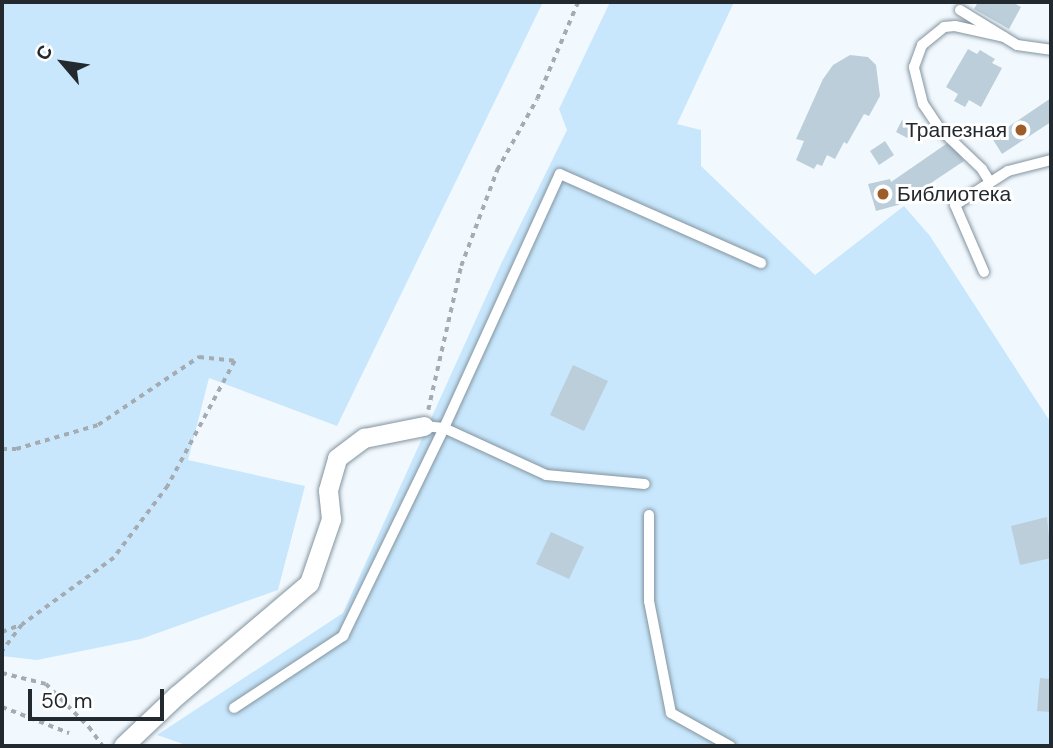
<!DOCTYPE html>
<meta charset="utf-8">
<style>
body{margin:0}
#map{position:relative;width:1053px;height:748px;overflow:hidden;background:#f2f9fe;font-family:"DM Sans",sans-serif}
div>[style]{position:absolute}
.green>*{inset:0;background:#c8e7fc}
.building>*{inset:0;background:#bbceda}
.path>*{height:3.5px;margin-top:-1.75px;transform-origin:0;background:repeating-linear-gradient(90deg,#a5acb1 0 5px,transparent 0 10px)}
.roads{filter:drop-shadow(0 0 2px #8394a0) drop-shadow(0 0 2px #8394a0)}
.lane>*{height:10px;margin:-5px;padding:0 5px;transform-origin:5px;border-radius:5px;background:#fff}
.street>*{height:19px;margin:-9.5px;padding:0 9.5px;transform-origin:9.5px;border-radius:9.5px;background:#fff}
.dots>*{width:19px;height:19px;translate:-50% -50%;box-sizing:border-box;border:4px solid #fff;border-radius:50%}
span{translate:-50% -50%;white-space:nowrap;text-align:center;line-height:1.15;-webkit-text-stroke:6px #fff;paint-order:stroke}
.poi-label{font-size:21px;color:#232a2f}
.right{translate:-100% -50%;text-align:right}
.left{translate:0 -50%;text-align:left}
.frame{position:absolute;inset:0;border:4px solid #232a2f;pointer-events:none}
.north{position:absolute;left:28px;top:28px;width:70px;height:70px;-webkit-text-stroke:5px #fff;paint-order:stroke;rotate:299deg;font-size:19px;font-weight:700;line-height:28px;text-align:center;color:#232a2f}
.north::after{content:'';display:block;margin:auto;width:24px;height:32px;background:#232a2f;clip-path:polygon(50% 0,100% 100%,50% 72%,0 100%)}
.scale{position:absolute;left:28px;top:689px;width:136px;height:32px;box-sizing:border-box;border:4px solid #232a2f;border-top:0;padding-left:9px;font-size:21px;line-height:24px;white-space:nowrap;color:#232a2f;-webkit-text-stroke:5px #fff;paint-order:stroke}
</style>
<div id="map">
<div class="green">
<div style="clip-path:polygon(2px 2px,543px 2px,337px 426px,209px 378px,188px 460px,305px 486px,278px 590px,141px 639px,37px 660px,2px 656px)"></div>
<div style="clip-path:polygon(610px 2px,734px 2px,677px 124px,701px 130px,701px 166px,815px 275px,904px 206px,930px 236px,1051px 423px,1051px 746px,189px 746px,157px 735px,343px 613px,501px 264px,567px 130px,559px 109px)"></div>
</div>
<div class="building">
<div style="clip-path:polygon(978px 2px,1012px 2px,1021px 7px,1009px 29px,974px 9px)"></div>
<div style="clip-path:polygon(968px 49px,977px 54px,980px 50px,995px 59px,992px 63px,1002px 68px,981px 107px,969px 100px,965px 107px,954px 101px,958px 94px,946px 87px)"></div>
<div style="clip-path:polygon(850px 55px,868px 57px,876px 65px,880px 96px,869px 116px,864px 114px,847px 144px,844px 142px,835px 159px,827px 155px,822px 166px,817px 164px,814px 169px,796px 160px,804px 141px,796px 139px,823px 79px,833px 65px)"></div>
<div style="clip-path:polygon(1051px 98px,1051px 122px,1002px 154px,992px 138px)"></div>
<div style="clip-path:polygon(902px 120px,917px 128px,911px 140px,896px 132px)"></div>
<div style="clip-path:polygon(885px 141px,894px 155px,879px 165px,870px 151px)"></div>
<div style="clip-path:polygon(949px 142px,964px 161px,898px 205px,876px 211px,868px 184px,890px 179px,891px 182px)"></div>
<div style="clip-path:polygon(573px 365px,608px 381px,584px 431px,550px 415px)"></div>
<div style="clip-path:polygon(1047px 517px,1051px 558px,1020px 565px,1011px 526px)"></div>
<div style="clip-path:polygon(551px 532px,584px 547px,569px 579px,536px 564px)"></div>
<div style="clip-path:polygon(1040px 678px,1051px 679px,1051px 712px,1037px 711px)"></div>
</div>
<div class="path">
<div style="left:428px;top:410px;width:148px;rotate:-77.1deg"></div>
<div style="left:461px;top:266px;width:103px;rotate:-69.4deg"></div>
<div style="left:497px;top:170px;width:81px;rotate:-60.6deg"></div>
<div style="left:537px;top:99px;width:105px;rotate:-67.1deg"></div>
<div style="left:2px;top:449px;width:14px"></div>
<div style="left:16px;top:449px;width:85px;rotate:-16.3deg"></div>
<div style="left:98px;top:425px;width:122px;rotate:-34deg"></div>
<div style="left:199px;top:357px;width:36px;rotate:6deg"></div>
<div style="left:235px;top:361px;width:142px;rotate:118.2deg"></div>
<div style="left:168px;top:486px;width:90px;rotate:126.9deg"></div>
<div style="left:114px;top:558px;width:114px;rotate:143.9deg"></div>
<div style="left:22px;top:625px;width:34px;rotate:127deg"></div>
<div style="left:2px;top:632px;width:19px;rotate:-21deg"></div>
<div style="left:2px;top:673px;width:45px;rotate:14deg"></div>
<div style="left:46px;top:684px;width:61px;rotate:45deg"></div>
<div style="left:89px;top:727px;width:24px;rotate:54deg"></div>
<div style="left:2px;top:707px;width:72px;rotate:21.2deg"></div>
</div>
<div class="roads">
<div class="lane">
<div style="left:960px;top:10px;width:67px;rotate:31.6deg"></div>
<div style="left:1017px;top:45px;width:34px;rotate:8deg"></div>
<div style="left:990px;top:182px;width:15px;rotate:-122deg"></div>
<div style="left:982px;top:169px;width:58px;rotate:-136.4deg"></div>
<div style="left:940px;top:129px;width:30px;rotate:-124deg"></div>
<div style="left:923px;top:104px;width:38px;rotate:-104deg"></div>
<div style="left:914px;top:67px;width:23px;rotate:-70deg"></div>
<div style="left:922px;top:45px;width:28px;rotate:-39deg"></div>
<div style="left:944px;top:27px;width:11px;rotate:-5deg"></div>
<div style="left:955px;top:26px;width:50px;rotate:12.7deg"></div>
<div style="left:984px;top:272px;width:73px;rotate:-113.4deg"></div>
<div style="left:955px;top:205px;width:63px;rotate:-32.7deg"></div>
<div style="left:1008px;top:171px;width:44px;rotate:-14.3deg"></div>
<div style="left:424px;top:426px;width:20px;rotate:6deg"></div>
<div style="left:444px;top:428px;width:112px;rotate:24.7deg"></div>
<div style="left:546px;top:475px;width:99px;rotate:5.2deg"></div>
<div style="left:649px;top:515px;width:86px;rotate:90deg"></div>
<div style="left:649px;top:601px;width:114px;rotate:78.9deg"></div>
<div style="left:671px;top:713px;width:68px;rotate:29.2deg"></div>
<div style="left:234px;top:708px;width:131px;rotate:-33.4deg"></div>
<div style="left:343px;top:636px;width:231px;rotate:-64.1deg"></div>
<div style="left:444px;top:428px;width:279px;rotate:-65.5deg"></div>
<div style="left:560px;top:174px;width:220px;rotate:23.9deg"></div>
</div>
<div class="street">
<div style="left:123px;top:746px;width:74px;rotate:-43.4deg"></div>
<div style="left:177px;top:695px;width:173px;rotate:-40.3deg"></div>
<div style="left:309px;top:583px;width:68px;rotate:-71deg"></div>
<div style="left:331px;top:519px;width:29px;rotate:-96deg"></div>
<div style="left:328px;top:490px;width:33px;rotate:-74deg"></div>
<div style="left:337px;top:458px;width:34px;rotate:-37deg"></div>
<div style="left:364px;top:438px;width:61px;rotate:-11.3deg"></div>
</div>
</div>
<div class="dots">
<div style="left:1021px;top:130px;background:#9e5c28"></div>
<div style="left:883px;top:194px;background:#9e5c28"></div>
</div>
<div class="poi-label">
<span class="right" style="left:1007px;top:130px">Трапезная</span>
<span class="left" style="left:897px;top:194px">Библиотека</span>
</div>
<div class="frame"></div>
<div class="north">С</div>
<div class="scale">50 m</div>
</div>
